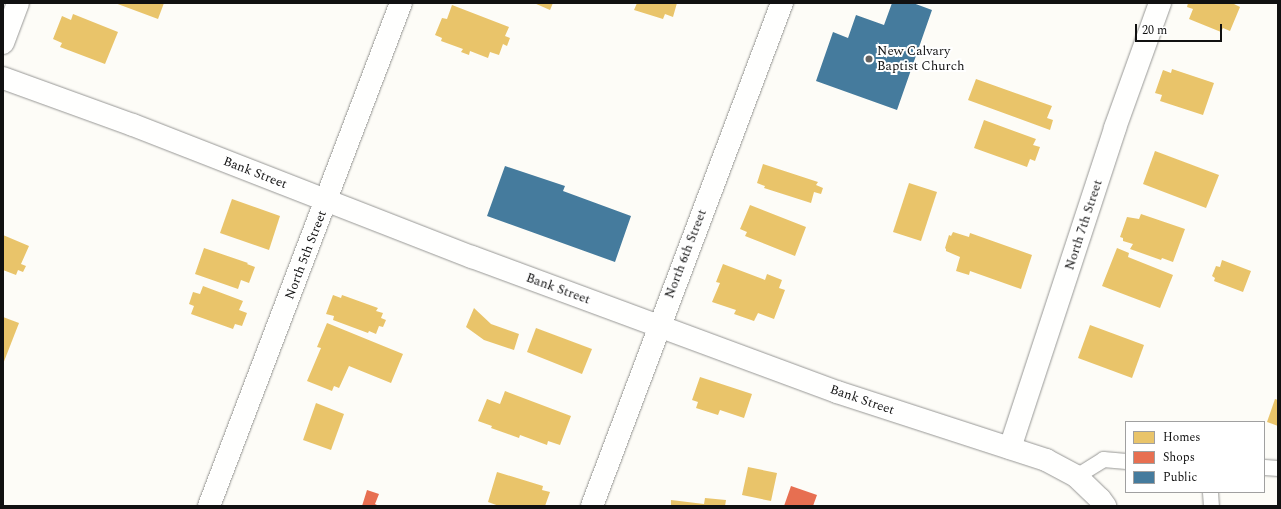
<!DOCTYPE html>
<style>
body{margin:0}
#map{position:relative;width:1281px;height:509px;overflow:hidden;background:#fdfcf7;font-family:Spectral,serif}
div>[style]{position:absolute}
.homes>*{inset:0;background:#e9c46a}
.shops>*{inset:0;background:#e76f51}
.public>*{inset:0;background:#457b9d}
.roads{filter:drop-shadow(0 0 1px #979795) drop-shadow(0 0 1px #979795)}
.service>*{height:15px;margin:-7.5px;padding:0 7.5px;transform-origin:7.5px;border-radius:7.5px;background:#fffffe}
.minor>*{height:22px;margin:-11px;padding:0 11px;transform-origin:11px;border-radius:11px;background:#fffffe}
.dots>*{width:11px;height:11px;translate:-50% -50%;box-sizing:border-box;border:2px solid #fff;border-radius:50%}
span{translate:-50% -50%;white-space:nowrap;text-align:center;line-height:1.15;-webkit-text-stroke:4px #fff;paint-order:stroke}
.poi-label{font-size:13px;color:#111}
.left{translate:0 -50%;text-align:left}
.street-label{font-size:13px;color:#111}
.frame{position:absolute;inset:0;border:4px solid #111;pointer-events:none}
.legend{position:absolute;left:1125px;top:421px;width:140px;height:72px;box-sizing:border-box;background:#fff;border:1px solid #a0a0a0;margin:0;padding:5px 7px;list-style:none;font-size:12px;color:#111}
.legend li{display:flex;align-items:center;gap:8px;height:20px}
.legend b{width:20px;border:1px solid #a0a0a0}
.scale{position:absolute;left:1135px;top:24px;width:87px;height:18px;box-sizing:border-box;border:2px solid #111;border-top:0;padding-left:5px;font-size:12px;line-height:14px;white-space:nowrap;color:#111;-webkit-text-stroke:3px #fff;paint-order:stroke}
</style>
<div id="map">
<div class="homes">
<div style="clip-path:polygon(115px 3px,164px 3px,158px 19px)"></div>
<div style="clip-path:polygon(534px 3px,553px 3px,550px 10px)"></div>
<div style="clip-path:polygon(637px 3px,677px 3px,673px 17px,665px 14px,663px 19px,634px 10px)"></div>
<div style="clip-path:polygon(1188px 3px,1232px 3px,1240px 7px,1230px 31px,1223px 28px,1221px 32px,1189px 19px,1193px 9px,1187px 7px)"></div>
<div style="clip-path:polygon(452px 5px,509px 27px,505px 36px,510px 38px,507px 46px,503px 44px,499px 55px,490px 52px,488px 58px,470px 51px,469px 55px,461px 52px,463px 49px,441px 41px,442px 38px,435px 35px,442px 18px,447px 19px)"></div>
<div style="clip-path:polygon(73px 14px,118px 32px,105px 64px,60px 47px,62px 43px,53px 39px,62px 16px,71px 20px)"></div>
<div style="clip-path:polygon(1172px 69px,1214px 83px,1203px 115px,1160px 101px,1162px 95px,1155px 93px,1163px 70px,1171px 73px)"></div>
<div style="clip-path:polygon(976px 79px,1052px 106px,1047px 118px,1053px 120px,1050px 130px,968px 100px)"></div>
<div style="clip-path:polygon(984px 120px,1036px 139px,1033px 145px,1040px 147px,1035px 161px,1030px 159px,1027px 167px,974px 148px)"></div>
<div style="clip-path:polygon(1155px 151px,1219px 175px,1206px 208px,1143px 184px)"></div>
<div style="clip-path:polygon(763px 164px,818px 182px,816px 185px,823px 188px,821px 194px,814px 192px,811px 203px,764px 188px,765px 186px,757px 183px)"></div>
<div style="clip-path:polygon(909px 183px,937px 192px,921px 241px,893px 232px)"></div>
<div style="clip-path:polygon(232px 199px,280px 216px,269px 250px,220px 233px)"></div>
<div style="clip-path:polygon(750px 205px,806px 227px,795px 256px,745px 236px,747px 232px,740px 229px)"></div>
<div style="clip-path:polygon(1141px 214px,1185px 229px,1173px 262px,1162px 258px,1161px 260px,1130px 249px,1133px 244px,1123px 241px,1123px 238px,1120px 237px,1127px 217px,1139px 219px)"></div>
<div style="clip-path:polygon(953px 232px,969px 237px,970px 233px,1032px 255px,1021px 289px,970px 271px,969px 275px,956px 271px,960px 257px,946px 251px,946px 249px,945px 248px,949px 235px,951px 236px)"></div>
<div style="clip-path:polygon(3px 235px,29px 246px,21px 264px,26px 266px,23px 272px,18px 270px,16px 275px,3px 270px)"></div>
<div style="clip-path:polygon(204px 248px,248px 263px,247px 264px,255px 267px,249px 283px,241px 280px,238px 289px,195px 274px)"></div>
<div style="clip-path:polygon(1117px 248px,1129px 253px,1128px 257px,1173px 275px,1160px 308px,1102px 286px)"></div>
<div style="clip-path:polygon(1222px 260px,1251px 271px,1243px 292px,1214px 281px,1215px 278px,1212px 276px,1216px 266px,1220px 267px)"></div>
<div style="clip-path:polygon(723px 264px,765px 280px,767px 274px,782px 280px,779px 288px,785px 290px,774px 319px,758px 313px,754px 321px,734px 314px,736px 310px,712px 302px,720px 283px,716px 282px)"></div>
<div style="clip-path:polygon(203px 286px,243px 301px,239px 310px,247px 313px,242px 326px,235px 324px,233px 329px,191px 314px,194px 306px,189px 304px,193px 292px,200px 294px)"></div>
<div style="clip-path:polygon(333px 295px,341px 298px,342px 295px,378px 308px,376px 311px,383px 313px,381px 318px,386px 320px,383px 327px,379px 326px,376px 334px,369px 331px,368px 333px,333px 320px,334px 316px,326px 314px)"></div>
<div style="clip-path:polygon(474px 308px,491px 324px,519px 334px,514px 350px,484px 340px,466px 327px)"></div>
<div style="clip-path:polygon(3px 317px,19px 323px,3px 364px)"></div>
<div style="clip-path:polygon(327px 323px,403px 354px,391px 383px,349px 366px,339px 388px,334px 386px,332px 391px,307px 381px,321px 348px,317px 347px)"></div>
<div style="clip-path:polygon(1090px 325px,1144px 345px,1132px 378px,1078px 358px)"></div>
<div style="clip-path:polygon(536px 328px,592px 349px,582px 374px,527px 352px)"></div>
<div style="clip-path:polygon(700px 377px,752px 394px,744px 418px,720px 410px,718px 415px,696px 408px,698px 402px,692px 400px)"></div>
<div style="clip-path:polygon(505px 391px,571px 416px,560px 445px,548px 441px,547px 445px,520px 435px,519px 438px,491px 428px,492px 426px,478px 421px,487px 399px,500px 404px)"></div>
<div style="clip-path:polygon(1275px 399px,1278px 400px,1278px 426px,1267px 422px)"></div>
<div style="clip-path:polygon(316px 403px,344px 414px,331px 450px,303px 440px)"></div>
<div style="clip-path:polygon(748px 467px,777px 473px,771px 501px,742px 495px)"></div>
<div style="clip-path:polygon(497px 472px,543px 486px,542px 490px,550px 492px,545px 506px,499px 506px,488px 502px)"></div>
<div style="clip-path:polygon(705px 498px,726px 500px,725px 506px,671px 506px,671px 500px,704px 504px)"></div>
</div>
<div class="shops">
<div style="clip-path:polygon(791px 486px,817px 495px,813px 506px,784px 506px)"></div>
<div style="clip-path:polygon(367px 490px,379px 494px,375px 504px,379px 506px,362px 506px)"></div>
</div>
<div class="public">
<div style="clip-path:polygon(892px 3px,913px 3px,932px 10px,897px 110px,816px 81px,833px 32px,848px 38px,856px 15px,884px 25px)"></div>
<div style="clip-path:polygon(505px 166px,565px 186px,563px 191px,631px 216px,615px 262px,487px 216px)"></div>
</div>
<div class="roads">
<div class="service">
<div style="left:1264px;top:467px;width:14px;rotate:4deg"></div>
<div style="left:1076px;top:476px;width:32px;rotate:-32deg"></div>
<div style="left:1103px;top:459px;width:23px;rotate:5deg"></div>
<div style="left:1210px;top:492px;width:14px;rotate:86deg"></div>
</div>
<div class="minor">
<div style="left:3px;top:43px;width:43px;rotate:-69.4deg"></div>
<div style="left:3px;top:78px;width:138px;rotate:19.9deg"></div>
<div style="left:133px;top:125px;width:364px;rotate:21.3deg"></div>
<div style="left:472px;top:257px;width:389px;rotate:20.3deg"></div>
<div style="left:837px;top:392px;width:220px;rotate:18deg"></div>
<div style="left:1046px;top:460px;width:34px;rotate:28deg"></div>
<div style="left:1076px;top:476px;width:33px;rotate:44deg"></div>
<div style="left:1100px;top:499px;width:9px;rotate:54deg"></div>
<div style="left:1010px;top:448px;width:337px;rotate:-71.8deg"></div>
<div style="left:1115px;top:128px;width:133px;rotate:-70.2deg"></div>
<div style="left:209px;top:506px;width:538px;rotate:-69.11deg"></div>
<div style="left:592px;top:506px;width:538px;rotate:-69.31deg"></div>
</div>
</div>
<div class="dots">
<div style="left:869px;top:59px;background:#646362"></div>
</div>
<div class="poi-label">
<span class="left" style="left:877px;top:59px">New Calvary<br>Baptist Church</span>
</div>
<div class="street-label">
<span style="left:255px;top:173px;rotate:21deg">Bank Street</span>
<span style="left:1084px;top:225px;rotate:-72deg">North 7th Street</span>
<span style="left:686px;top:254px;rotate:-69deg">North 6th Street</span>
<span style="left:306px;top:255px;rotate:-69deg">North 5th Street</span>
<span style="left:558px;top:289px;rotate:20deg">Bank Street</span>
<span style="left:862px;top:400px;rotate:19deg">Bank Street</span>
</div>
<div class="frame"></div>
<ul class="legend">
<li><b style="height:11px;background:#e9c46a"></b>Homes</li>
<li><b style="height:11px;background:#e76f51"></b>Shops</li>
<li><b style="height:11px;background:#457b9d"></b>Public</li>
</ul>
<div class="scale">20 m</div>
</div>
